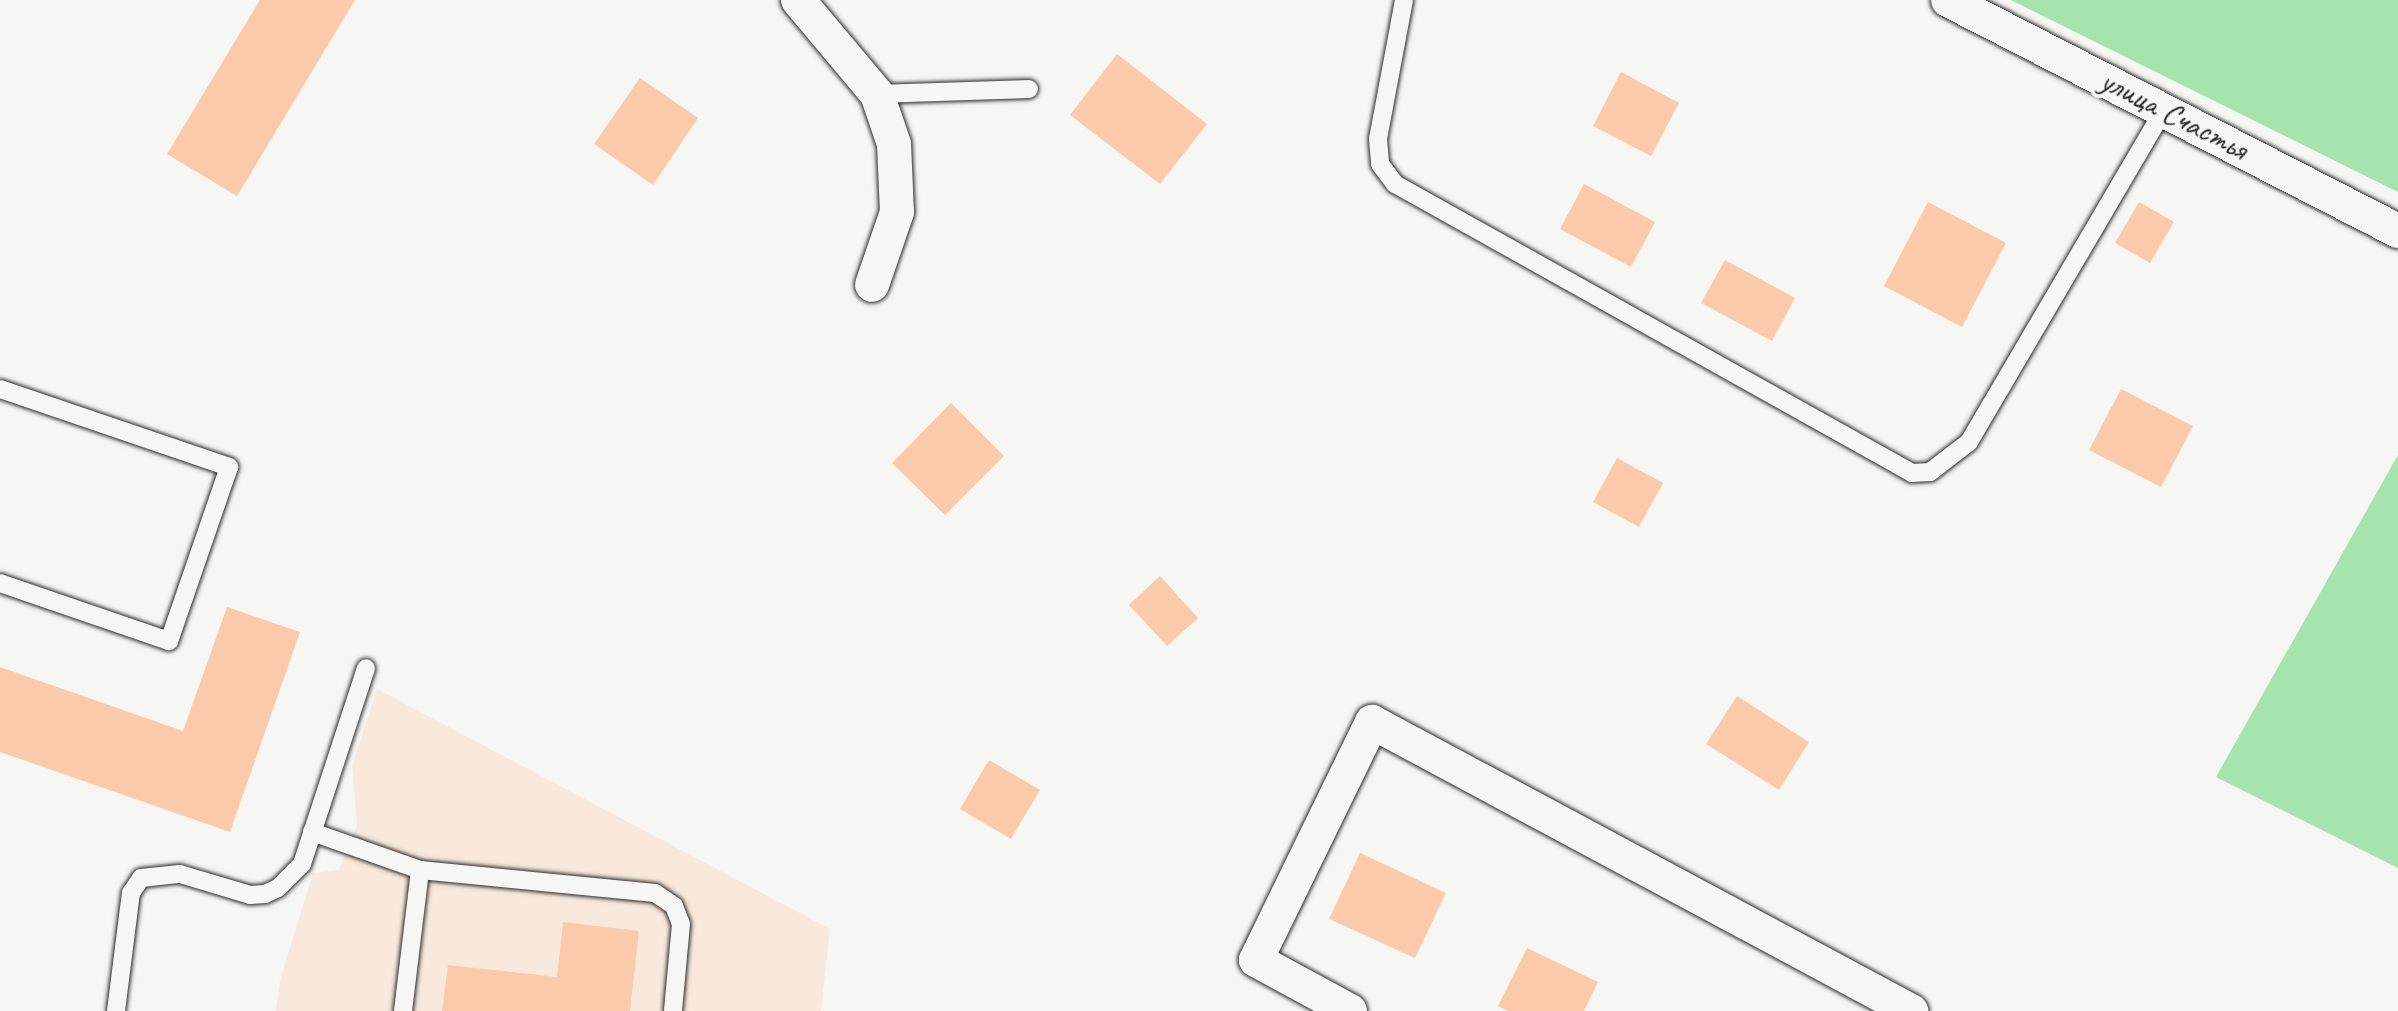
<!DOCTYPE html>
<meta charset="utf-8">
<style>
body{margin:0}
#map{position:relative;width:2398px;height:1011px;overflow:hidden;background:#f6f6f2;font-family:Caveat,sans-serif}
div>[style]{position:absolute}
.built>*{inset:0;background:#f8e9dc}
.green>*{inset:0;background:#a5e4ac}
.building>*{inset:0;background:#fbcaaa}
.roads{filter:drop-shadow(0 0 2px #2b2b2b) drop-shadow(0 0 2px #2b2b2b)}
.service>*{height:18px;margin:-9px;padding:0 9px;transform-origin:9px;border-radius:9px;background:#f6f6f2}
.minor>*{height:34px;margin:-17px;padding:0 17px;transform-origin:17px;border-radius:17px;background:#f6f6f2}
span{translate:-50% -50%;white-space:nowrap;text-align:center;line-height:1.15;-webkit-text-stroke:8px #f6f6f2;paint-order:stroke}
.street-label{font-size:32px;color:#2b2b2b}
</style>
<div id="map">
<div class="built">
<div style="clip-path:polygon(377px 689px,830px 929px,821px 1011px,276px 1011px,280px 980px,313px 873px,339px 870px,357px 825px,352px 765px)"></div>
</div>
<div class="green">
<div style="clip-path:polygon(2011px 0,2398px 0,2398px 192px)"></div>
<div style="clip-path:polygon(2398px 455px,2398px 868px,2216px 777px)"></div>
</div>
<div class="building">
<div style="clip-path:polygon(260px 0,355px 0,237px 196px,167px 154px)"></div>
<div style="clip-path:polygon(1117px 54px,1207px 124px,1160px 184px,1070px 115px)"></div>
<div style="clip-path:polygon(1621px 72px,1679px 103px,1651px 156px,1593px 126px)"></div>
<div style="clip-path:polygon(640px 78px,698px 118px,653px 185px,594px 144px)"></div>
<div style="clip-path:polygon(1584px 184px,1655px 222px,1631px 267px,1560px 229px)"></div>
<div style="clip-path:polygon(1928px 202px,2006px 243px,1962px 327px,1884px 286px)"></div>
<div style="clip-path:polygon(2139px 202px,2174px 222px,2150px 263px,2115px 243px)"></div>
<div style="clip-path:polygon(1725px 260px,1795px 298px,1772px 341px,1701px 303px)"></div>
<div style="clip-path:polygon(2121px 389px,2193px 426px,2161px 487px,2089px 450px)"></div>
<div style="clip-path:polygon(951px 403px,1004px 456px,945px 515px,892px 463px)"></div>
<div style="clip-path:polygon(1617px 458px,1663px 483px,1639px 527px,1593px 502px)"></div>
<div style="clip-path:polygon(1160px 576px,1198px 618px,1167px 646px,1129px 605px)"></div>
<div style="clip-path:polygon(227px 607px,300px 632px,230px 832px,0 752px,0 667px,183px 731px)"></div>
<div style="clip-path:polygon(1737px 696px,1809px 742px,1779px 790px,1706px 744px)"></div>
<div style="clip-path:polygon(989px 760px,1040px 790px,1011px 839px,960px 809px)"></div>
<div style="clip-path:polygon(1360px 853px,1446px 893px,1415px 958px,1329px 919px)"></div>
<div style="clip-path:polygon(563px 922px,639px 931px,630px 1011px,442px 1011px,448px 965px,557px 977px)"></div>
<div style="clip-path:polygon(1527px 948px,1598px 982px,1584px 1011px,1508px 1011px,1498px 1006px)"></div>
</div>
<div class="roads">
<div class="service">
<div style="left:1404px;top:0;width:141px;rotate:100.6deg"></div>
<div style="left:1378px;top:139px;width:25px;rotate:85deg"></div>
<div style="left:1380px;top:164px;width:25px;rotate:53deg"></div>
<div style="left:1395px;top:184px;width:592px;rotate:29.2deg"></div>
<div style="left:1912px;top:473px;width:18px;rotate:-3deg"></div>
<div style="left:1930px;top:472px;width:49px;rotate:-37.6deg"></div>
<div style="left:1969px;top:442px;width:386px;rotate:-59.6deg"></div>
<div style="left:877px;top:94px;width:152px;rotate:-1.9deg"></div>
<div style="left:0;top:389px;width:242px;rotate:18.8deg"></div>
<div style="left:229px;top:467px;width:184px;rotate:109deg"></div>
<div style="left:169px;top:641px;width:179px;rotate:-161.1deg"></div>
<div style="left:312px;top:832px;width:114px;rotate:19.4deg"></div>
<div style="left:420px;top:870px;width:236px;rotate:5.6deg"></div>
<div style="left:655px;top:893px;width:23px;rotate:34deg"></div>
<div style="left:674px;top:906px;width:19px;rotate:69deg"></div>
<div style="left:681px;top:924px;width:87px;rotate:95.3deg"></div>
<div style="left:116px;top:1011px;width:119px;rotate:-82.8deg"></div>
<div style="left:131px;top:893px;width:18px;rotate:-56deg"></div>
<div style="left:141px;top:878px;width:39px;rotate:-6deg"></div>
<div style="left:180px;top:874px;width:73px;rotate:16.7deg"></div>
<div style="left:250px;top:895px;width:15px;rotate:-4deg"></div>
<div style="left:265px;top:894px;width:14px;rotate:-25deg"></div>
<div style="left:278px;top:888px;width:34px;rotate:-45deg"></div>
<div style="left:302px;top:864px;width:206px;rotate:-71.9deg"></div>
<div style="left:403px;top:1011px;width:142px;rotate:-83.1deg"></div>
</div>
<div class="minor">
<div style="left:798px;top:0;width:123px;rotate:50deg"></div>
<div style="left:877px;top:94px;width:53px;rotate:71.2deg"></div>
<div style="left:894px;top:144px;width:68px;rotate:87.5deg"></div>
<div style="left:897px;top:212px;width:77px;rotate:108.9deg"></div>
<div style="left:1948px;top:0;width:506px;rotate:27.17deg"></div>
<div style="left:1350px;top:1011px;width:107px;rotate:-151.5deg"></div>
<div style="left:1256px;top:960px;width:265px;rotate:-64deg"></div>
<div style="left:1372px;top:722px;width:612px;rotate:28.2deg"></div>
</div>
</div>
<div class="street-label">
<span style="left:2174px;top:115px;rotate:27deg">улица Счастья</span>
</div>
</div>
